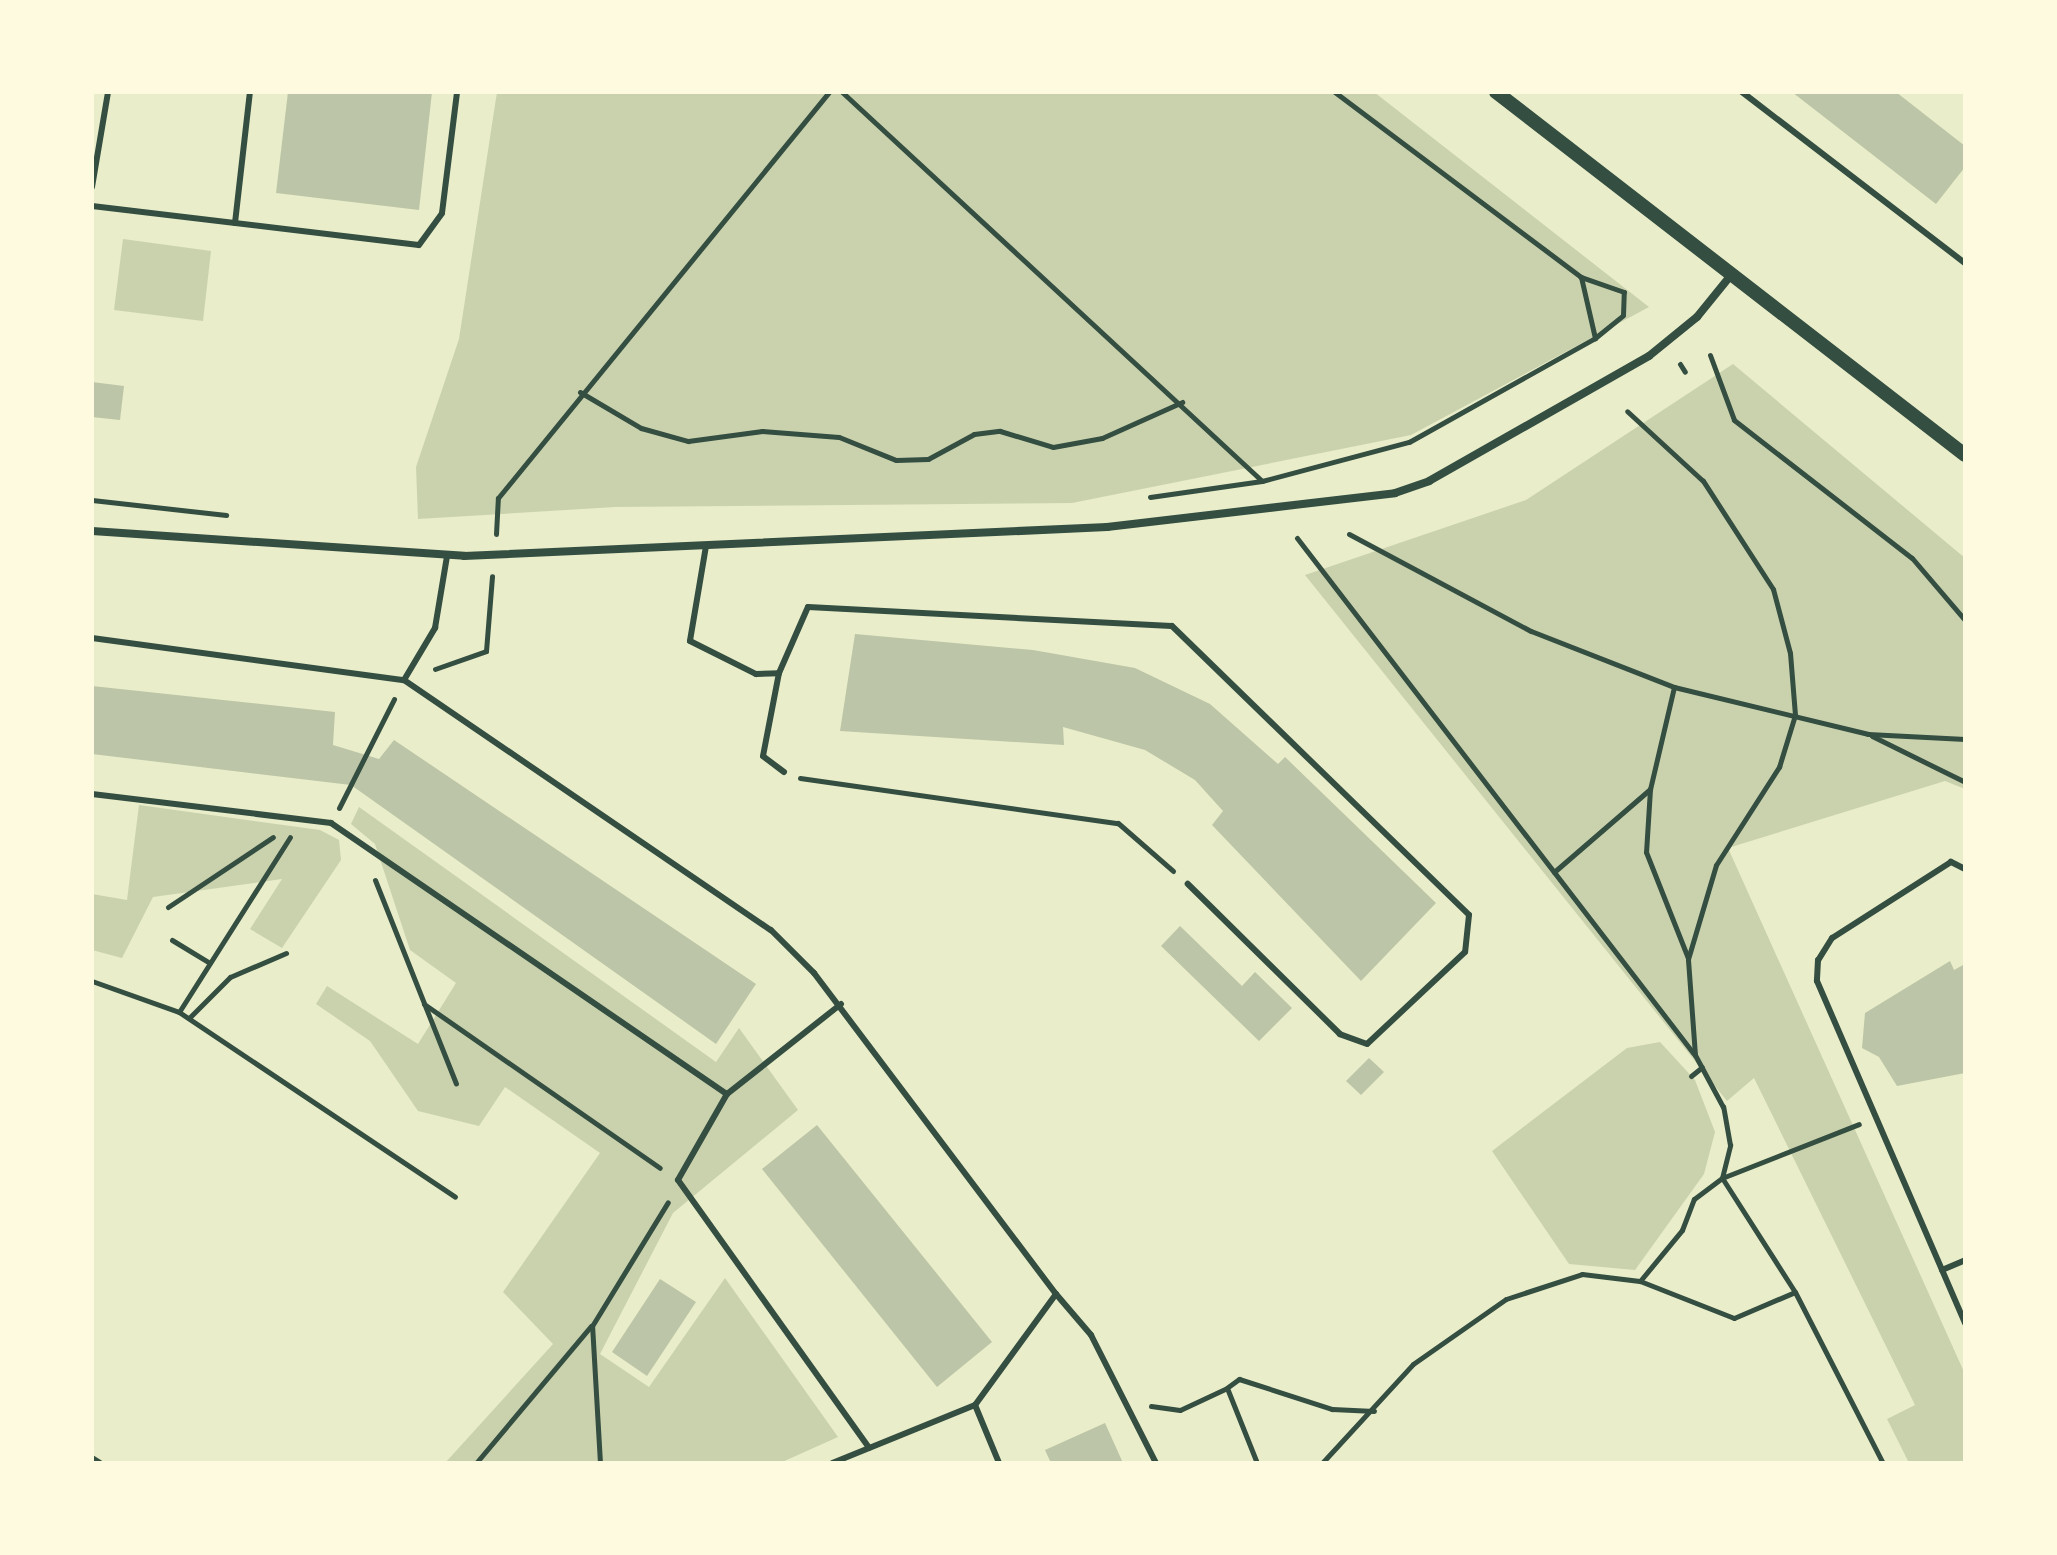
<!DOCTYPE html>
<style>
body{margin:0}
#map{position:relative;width:2057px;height:1555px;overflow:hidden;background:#e9edc9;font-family:"Roboto Condensed",sans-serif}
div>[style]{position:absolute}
.green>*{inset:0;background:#cad2ad}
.building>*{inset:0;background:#bcc5a7}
.path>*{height:5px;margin:-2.5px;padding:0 2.5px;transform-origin:2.5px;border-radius:2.5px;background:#344e41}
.service>*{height:6px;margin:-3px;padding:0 3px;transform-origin:3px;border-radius:3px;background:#344e41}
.minor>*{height:8px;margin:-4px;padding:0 4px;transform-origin:4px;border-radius:4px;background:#344e41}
.tertiary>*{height:14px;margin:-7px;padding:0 7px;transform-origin:7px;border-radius:7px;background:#344e41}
span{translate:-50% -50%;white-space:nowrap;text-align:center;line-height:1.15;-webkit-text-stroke:6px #fefae0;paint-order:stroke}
.frame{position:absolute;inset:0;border:94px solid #fefae0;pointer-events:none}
</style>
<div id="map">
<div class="green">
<div style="clip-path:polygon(497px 92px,1374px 92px,1649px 307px,1411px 435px,1072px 503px,615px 507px,418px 519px,416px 467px,459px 339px)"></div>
<div style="clip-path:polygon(123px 239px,211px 251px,203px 321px,114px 310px)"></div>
<div style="clip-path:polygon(1733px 364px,1965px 558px,1965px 789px,1945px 781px,1728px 848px,1965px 1374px,1965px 1463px,1909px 1463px,1887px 1419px,1915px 1405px,1754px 1078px,1727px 1101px,1305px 575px,1526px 500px)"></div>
<div style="clip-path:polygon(139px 805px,320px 830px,339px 840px,341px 860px,282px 948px,250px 929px,282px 879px,153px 897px,122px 958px,92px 950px,92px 894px,127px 900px)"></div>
<div style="clip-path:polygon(359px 807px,716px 1062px,739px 1028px,798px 1110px,673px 1213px,600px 1354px,649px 1387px,725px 1278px,838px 1437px,780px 1463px,445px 1463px,553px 1344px,503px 1292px,600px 1153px,505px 1087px,479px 1126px,418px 1111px,370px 1041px,316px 1004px,327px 986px,418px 1044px,456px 983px,410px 950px,375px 844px,351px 824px)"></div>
<div style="clip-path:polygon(1660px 1042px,1695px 1080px,1715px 1132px,1704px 1174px,1635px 1270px,1569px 1264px,1492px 1151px,1627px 1048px)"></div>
</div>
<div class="building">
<div style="clip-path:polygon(288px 92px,432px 92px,419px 210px,276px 193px)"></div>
<div style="clip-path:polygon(1792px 92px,1896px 92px,1965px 146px,1965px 167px,1936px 204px)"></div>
<div style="clip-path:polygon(92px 382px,124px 386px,120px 420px,92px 417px)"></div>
<div style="clip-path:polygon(855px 634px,1033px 650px,1135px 668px,1210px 704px,1278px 764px,1285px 757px,1436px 903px,1361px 981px,1212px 825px,1223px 811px,1195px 780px,1145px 750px,1063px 727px,1064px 745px,840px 731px)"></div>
<div style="clip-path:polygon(92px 686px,335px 712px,333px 745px,379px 759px,394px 740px,756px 984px,716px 1044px,351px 785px,92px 754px)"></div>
<div style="clip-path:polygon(1180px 926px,1242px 986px,1255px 972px,1292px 1008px,1259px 1041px,1161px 946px)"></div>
<div style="clip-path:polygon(1950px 961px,1954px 970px,1965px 964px,1965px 1073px,1897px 1086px,1879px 1057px,1862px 1048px,1865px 1013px)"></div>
<div style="clip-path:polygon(1369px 1058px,1384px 1072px,1361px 1095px,1346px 1081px)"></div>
<div style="clip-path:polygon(817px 1125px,992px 1342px,937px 1387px,762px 1169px)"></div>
<div style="clip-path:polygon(660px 1279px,696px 1302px,647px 1376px,612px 1352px)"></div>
<div style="clip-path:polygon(1105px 1423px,1123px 1463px,1051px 1463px,1045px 1450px)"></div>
</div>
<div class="path">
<div style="left:842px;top:92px;width:571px;rotate:42.8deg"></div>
<div style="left:1581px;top:277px;width:63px;rotate:77.1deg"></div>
<div style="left:1710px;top:355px;width:69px;rotate:69.7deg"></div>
<div style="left:1734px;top:420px;width:225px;rotate:37.8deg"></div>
<div style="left:1912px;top:558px;width:82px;rotate:49.5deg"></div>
<div style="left:1680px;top:364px;width:9px;rotate:58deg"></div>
<div style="left:580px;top:392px;width:71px;rotate:30.5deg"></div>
<div style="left:641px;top:428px;width:49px;rotate:15.5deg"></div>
<div style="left:688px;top:441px;width:75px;rotate:-7.7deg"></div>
<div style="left:762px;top:431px;width:77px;rotate:4.5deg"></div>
<div style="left:839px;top:437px;width:61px;rotate:22deg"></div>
<div style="left:896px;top:460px;width:32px;rotate:-2deg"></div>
<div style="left:928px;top:459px;width:52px;rotate:-28.5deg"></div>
<div style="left:974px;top:434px;width:26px;rotate:-7deg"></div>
<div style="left:1000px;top:431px;width:55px;rotate:16.8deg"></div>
<div style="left:1053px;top:447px;width:50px;rotate:-10.4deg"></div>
<div style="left:1102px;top:438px;width:88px;rotate:-24.2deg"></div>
<div style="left:1150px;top:497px;width:113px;rotate:-8.1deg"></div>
<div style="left:1262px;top:481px;width:152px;rotate:-14.9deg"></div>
<div style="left:1409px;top:442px;width:213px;rotate:-29.2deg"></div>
<div style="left:1595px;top:338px;width:36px;rotate:-39deg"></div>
<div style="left:1623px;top:315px;width:23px;rotate:-88deg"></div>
<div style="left:1624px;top:292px;width:46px;rotate:-160.8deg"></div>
<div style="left:1581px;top:277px;width:308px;rotate:-143.1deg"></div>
<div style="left:92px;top:500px;width:135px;rotate:6.4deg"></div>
<div style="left:496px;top:534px;width:36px;rotate:-87deg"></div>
<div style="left:498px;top:498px;width:524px;rotate:-50.81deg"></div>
<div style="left:1349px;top:534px;width:206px;rotate:28.1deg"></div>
<div style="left:1531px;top:631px;width:154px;rotate:21.4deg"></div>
<div style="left:1674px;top:687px;width:200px;rotate:13.6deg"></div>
<div style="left:1868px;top:734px;width:97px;rotate:3deg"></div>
<div style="left:1297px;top:538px;width:651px;rotate:52.43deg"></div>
<div style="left:435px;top:669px;width:54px;rotate:-19.4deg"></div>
<div style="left:486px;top:651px;width:75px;rotate:-85.4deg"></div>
<div style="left:1674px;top:687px;width:105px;rotate:103.2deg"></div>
<div style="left:1650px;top:789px;width:63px;rotate:93.6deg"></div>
<div style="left:1646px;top:852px;width:114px;rotate:68.4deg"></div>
<div style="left:1872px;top:736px;width:104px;rotate:26.3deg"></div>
<div style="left:800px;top:778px;width:321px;rotate:8.1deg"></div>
<div style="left:1118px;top:823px;width:73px;rotate:41.1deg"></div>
<div style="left:339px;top:808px;width:122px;rotate:-63.2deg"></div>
<div style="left:1554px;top:872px;width:127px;rotate:-40.8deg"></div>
<div style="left:375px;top:880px;width:219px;rotate:68.3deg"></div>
<div style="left:168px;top:907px;width:126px;rotate:-33.7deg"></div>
<div style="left:172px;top:940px;width:44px;rotate:31.2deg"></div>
<div style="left:92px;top:981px;width:92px;rotate:19.6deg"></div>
<div style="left:179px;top:1012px;width:332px;rotate:33.8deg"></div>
<div style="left:424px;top:1004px;width:287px;rotate:34.8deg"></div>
<div style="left:179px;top:1012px;width:207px;rotate:-57.6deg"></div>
<div style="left:189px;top:1018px;width:58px;rotate:-45deg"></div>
<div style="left:230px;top:977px;width:61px;rotate:-23.2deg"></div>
<div style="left:1691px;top:1076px;width:14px;rotate:-39deg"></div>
<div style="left:1640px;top:1281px;width:101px;rotate:21.5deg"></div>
<div style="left:1734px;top:1318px;width:66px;rotate:-23.1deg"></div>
<div style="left:1795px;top:1292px;width:192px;rotate:62.8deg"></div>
<div style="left:1795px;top:1292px;width:135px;rotate:-122.6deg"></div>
<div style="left:1722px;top:1178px;width:147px;rotate:-21.5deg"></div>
<div style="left:1228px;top:1387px;width:14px;rotate:-36deg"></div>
<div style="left:1239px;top:1379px;width:98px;rotate:17.9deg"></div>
<div style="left:1332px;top:1409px;width:42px;rotate:2.7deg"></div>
<div style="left:1151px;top:1406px;width:29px;rotate:8deg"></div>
<div style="left:1180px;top:1410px;width:52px;rotate:-25.1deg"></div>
<div style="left:1227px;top:1388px;width:81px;rotate:68.2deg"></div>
<div style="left:476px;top:1463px;width:179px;rotate:-50deg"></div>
<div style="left:600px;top:1463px;width:137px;rotate:-93.3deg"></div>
<div style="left:592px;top:1326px;width:145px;rotate:-58.5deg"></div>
<div style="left:1322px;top:1463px;width:134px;rotate:-47.4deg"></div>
<div style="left:1413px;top:1364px;width:113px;rotate:-35deg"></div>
<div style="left:1506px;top:1299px;width:80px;rotate:-18.2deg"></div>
<div style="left:1582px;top:1274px;width:58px;rotate:6.9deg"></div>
<div style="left:1640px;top:1281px;width:66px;rotate:-50.5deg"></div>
<div style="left:1682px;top:1230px;width:33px;rotate:-69deg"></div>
<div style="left:1694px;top:1199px;width:35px;rotate:-37deg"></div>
<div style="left:1722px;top:1178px;width:34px;rotate:-76deg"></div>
<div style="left:1730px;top:1145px;width:39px;rotate:-100deg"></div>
<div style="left:1723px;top:1107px;width:59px;rotate:-118.3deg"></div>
<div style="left:1695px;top:1055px;width:96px;rotate:-94.2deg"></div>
<div style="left:1688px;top:959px;width:98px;rotate:-73.4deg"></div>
<div style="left:1716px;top:865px;width:117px;rotate:-57.3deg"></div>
<div style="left:1779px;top:767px;width:54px;rotate:-72.9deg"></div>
<div style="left:1795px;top:715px;width:62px;rotate:-94.6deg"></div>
<div style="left:1790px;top:653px;width:66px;rotate:-104.9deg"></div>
<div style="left:1773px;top:589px;width:129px;rotate:-122.9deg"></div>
<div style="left:1703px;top:481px;width:103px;rotate:-137.4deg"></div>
</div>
<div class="service">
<div style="left:1742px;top:92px;width:281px;rotate:37.5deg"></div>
<div style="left:92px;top:187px;width:96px;rotate:-80.4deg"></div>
<div style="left:92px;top:206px;width:329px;rotate:6.8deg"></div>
<div style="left:419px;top:245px;width:39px;rotate:-54deg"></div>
<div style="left:442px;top:213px;width:122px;rotate:-82.9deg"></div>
<div style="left:235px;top:223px;width:132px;rotate:-83.5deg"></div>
<div style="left:706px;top:546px;width:96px;rotate:99.6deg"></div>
<div style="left:690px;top:641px;width:74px;rotate:26.6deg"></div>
<div style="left:756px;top:674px;width:23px;rotate:-2deg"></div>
<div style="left:92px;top:638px;width:315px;rotate:7.7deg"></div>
<div style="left:404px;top:680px;width:444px;rotate:34.3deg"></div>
<div style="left:771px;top:930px;width:61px;rotate:45deg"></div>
<div style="left:814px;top:973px;width:402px;rotate:53deg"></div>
<div style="left:1056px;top:1294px;width:137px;rotate:126.1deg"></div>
<div style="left:975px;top:1405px;width:154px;rotate:157.9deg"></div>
<div style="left:404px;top:680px;width:61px;rotate:-59.2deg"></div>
<div style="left:435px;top:628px;width:73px;rotate:-80.5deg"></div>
<div style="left:784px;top:772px;width:26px;rotate:-143deg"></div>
<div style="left:763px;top:756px;width:85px;rotate:-79.1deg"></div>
<div style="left:779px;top:673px;width:72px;rotate:-66.3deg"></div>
<div style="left:808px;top:607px;width:364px;rotate:3deg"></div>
<div style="left:1172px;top:626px;width:414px;rotate:44.2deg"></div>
<div style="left:1469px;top:915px;width:37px;rotate:96deg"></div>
<div style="left:1465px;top:952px;width:134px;rotate:136.8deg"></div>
<div style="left:1367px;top:1044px;width:29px;rotate:-160deg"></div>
<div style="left:1340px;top:1034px;width:214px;rotate:-135.4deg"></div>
<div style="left:92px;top:794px;width:241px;rotate:6.9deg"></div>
<div style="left:331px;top:823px;width:480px;rotate:34.4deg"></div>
<div style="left:1965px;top:869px;width:16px;rotate:-153deg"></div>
<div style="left:1951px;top:862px;width:141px;rotate:147.4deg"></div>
<div style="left:1832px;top:938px;width:26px;rotate:122deg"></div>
<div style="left:1818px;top:960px;width:21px;rotate:93deg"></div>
<div style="left:1817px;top:981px;width:373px;rotate:66.6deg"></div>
<div style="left:841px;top:1004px;width:145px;rotate:141.7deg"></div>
<div style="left:727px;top:1094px;width:99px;rotate:119.7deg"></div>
<div style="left:678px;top:1180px;width:329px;rotate:54.5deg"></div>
<div style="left:1942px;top:1270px;width:25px;rotate:-23deg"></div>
<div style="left:1056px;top:1294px;width:54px;rotate:49.5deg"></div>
<div style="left:1091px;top:1335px;width:144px;rotate:63.1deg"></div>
<div style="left:975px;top:1405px;width:63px;rotate:67.5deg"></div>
<div style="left:92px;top:1458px;width:9px;rotate:32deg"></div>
</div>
<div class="minor">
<div style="left:92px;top:531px;width:373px;rotate:3.8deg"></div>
<div style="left:464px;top:556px;width:644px;rotate:-2.58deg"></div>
<div style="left:1107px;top:527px;width:290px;rotate:-6.7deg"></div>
<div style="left:1395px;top:493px;width:36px;rotate:-19deg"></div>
<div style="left:1429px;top:481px;width:253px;rotate:-29.6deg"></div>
<div style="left:1649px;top:356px;width:62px;rotate:-39.1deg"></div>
<div style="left:1697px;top:317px;width:55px;rotate:-50.9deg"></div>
</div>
<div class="tertiary">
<div style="left:1496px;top:92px;width:593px;rotate:37.74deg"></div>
</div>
<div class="frame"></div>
</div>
